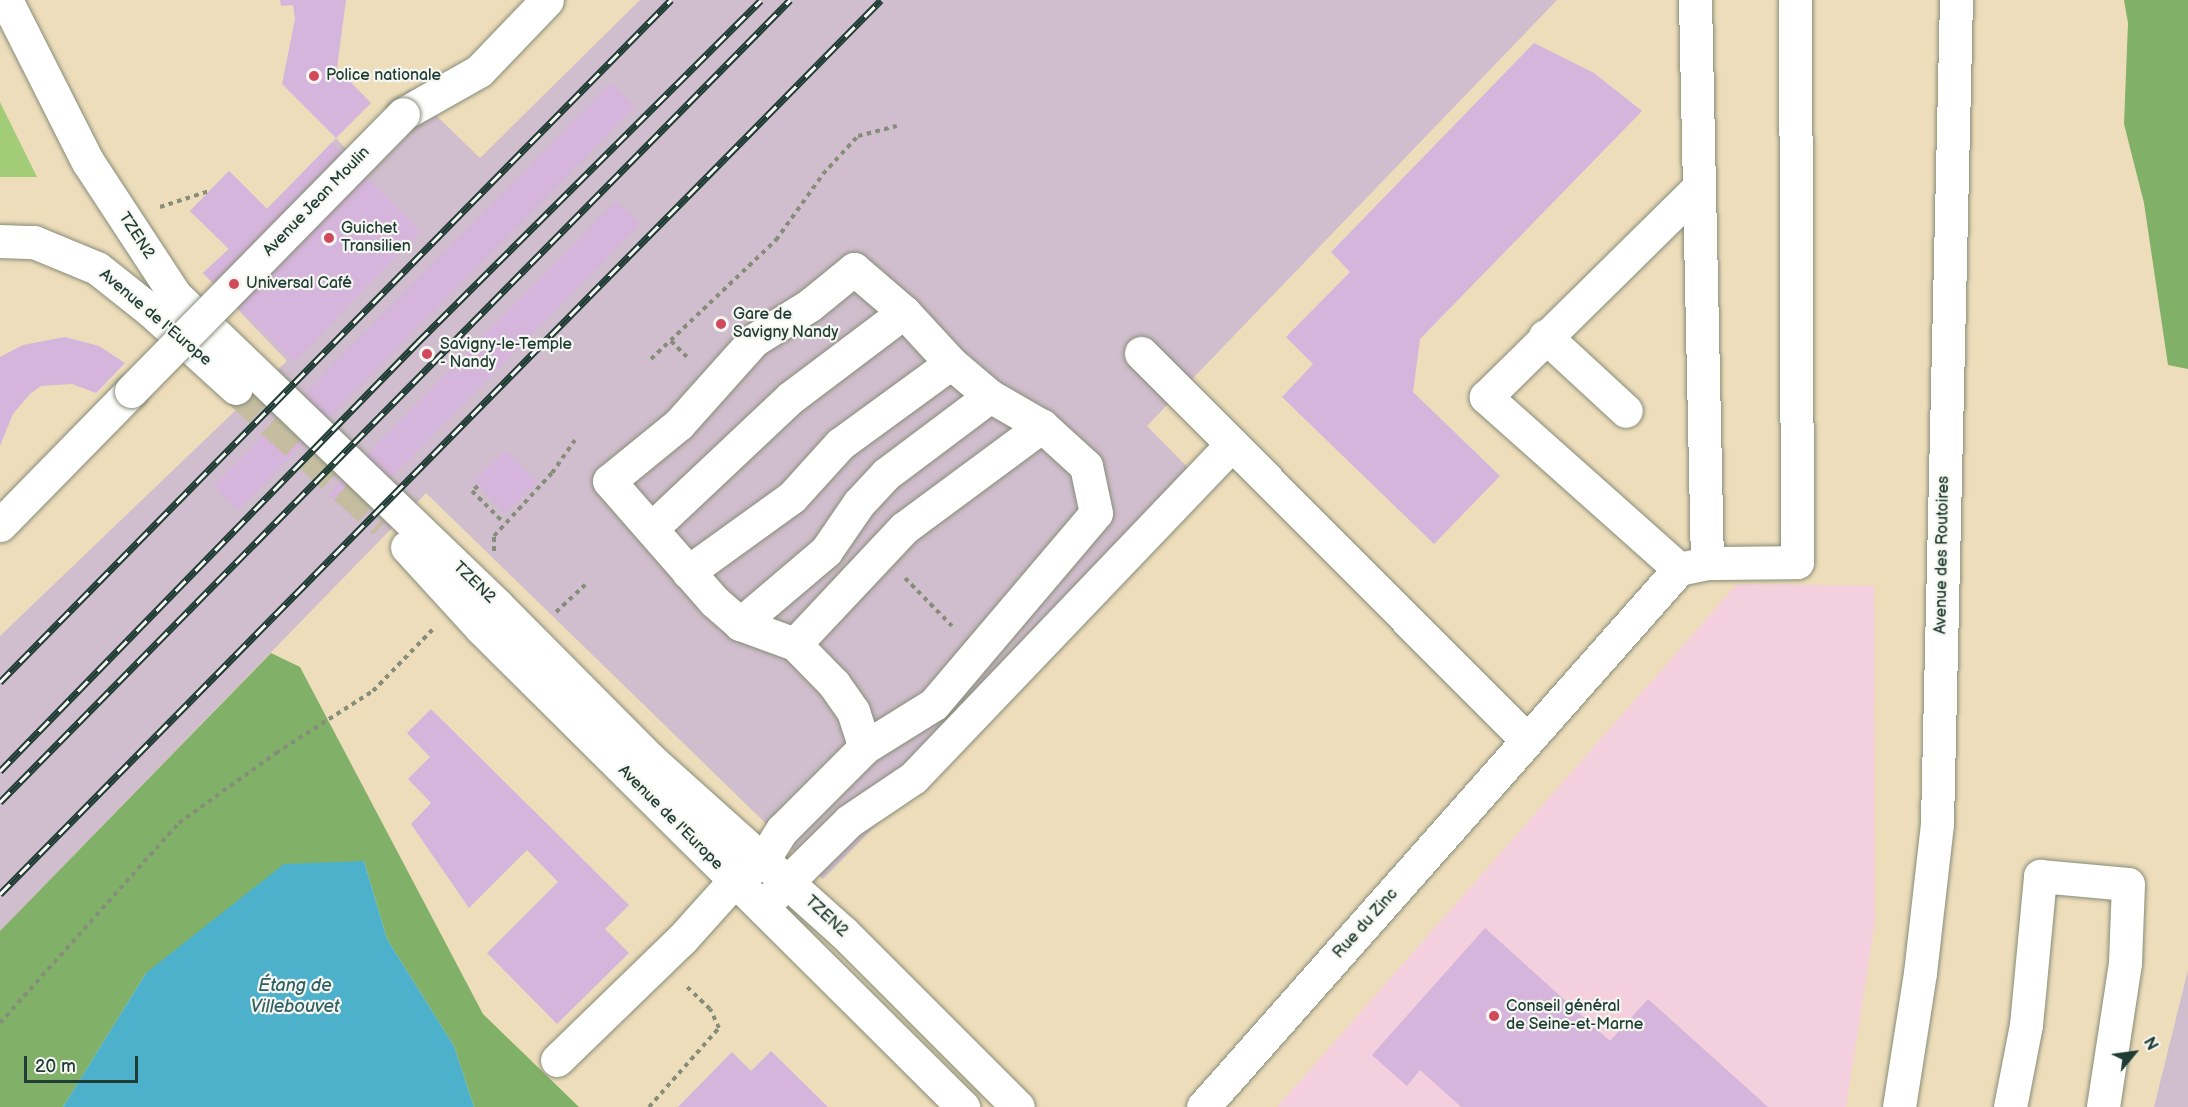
<!DOCTYPE html>
<meta charset="utf-8">
<style>
body{margin:0}
#map{position:relative;width:2188px;height:1107px;overflow:hidden;background:#edb;font-family:"Balsamiq Sans",sans-serif}
div>[style]{position:absolute}
.built>*{inset:0;background:#f4cfdd}
.industrial>*{inset:0;background:#d0bdcd}
.green>*{inset:0;background:#a2cc78}
.forest>*{inset:0;background:#81b068}
.water>*{inset:0;background:#4db1cc}
.building>*{inset:0;background:#d5b5db}
.minor-tunnel>*{height:33px;margin-top:-16.5px;transform-origin:0;background:repeating-linear-gradient(90deg,#c5bda0 0 33px,transparent 0 49px)}
.path>*{height:4px;margin-top:-2px;transform-origin:0;background:repeating-linear-gradient(90deg,#868d78 0 4.5px,transparent 0 9px)}
.roads{filter:drop-shadow(0 0 2px #868d78) drop-shadow(0 0 2px #868d78)}
.minor>*{height:33px;margin:-16.5px;padding:0 16.5px;transform-origin:16.5px;border-radius:16.5px;background:#fff}
.rail>*{height:7px;margin-top:-3.5px;transform-origin:0;background:repeating-linear-gradient(90deg,#f6f6f2 0 14px,#1f3d34 0 28px);box-sizing:border-box;border-block:2px solid #1f3d34}
.bridges{filter:drop-shadow(0 0 2px #868d78) drop-shadow(0 0 2px #868d78)}
.minor-bridge>*{height:33px;margin:-16.5px;padding:0 16.5px;transform-origin:16.5px;border-radius:16.5px;background:#fff}
.dots>*{width:16px;height:16px;translate:-50% -50%;box-sizing:border-box;border:3px solid #f6f6f2;border-radius:50%}
span{translate:-50% -50%;white-space:nowrap;text-align:center;line-height:1.15;-webkit-text-stroke:4.5px #f6f6f2;paint-order:stroke}
.poi-label{font-size:16px;color:#1f3d34}
.left{translate:0 -50%;text-align:left}
.street-label{font-size:16px;color:#1f3d34}
.water-label{font-size:18px;color:#2d6062;font-style:italic}
.north{position:absolute;left:2104px;top:1023px;width:60px;height:60px;-webkit-text-stroke:4px #f6f6f2;paint-order:stroke;rotate:61deg;font-size:16px;font-weight:700;line-height:24px;text-align:center;color:#1f3d34}
.north::after{content:'';display:block;margin:auto;width:21px;height:27px;background:#1f3d34;clip-path:polygon(50% 0,100% 100%,50% 72%,0 100%)}
.scale{position:absolute;left:24px;top:1056px;width:114px;height:27px;box-sizing:border-box;border:3px solid #1f3d34;border-top:0;padding-left:8px;font-size:18px;line-height:21px;white-space:nowrap;color:#1f3d34;-webkit-text-stroke:4px #f6f6f2;paint-order:stroke}
</style>
<div id="map">
<div class="built">
<div style="clip-path:polygon(1737px 584px,1874px 586px,1875px 922px,1846px 1107px,1277px 1107px)"></div>
</div>
<div class="industrial">
<div style="clip-path:polygon(640px 0,1557px 0,1147px 426px,1208px 488px,823px 879px,426px 493px,0 931px,0 636px,287px 361px,203px 273px,229px 249px,190px 211px,229px 171px,267px 209px,336px 138px,346px 149px,409px 89px,480px 158px)"></div>
<div style="clip-path:polygon(2188px 970px,2188px 1107px,2154px 1107px)"></div>
</div>
<div class="green">
<div style="clip-path:polygon(0 102px,37px 177px,0 177px)"></div>
</div>
<div class="forest">
<div style="clip-path:polygon(2124px 0,2188px 0,2188px 369px,2168px 365px,2144px 203px,2124px 124px,2128px 23px)"></div>
<div style="clip-path:polygon(271px 653px,300px 667px,483px 1014px,579px 1107px,474px 1107px,454px 1046px,387px 939px,364px 861px,146px 973px,63px 1107px,0 1107px,0 931px)"></div>
</div>
<div class="water">
<div style="clip-path:polygon(364px 861px,387px 939px,454px 1046px,474px 1107px,63px 1107px,146px 973px,284px 864px)"></div>
</div>
<div class="building">
<div style="clip-path:polygon(280px 0,346px 0,337px 68px,371px 103px,336px 138px,282px 84px,295px 19px,293px 5px,281px 6px)"></div>
<div style="clip-path:polygon(1534px 43px,1594px 73px,1642px 111px,1420px 339px,1413px 392px,1500px 476px,1434px 544px,1282px 397px,1313px 364px,1286px 337px,1350px 272px,1331px 252px)"></div>
<div style="clip-path:polygon(611px 83px,635px 107px,238px 510px,213px 486px)"></div>
<div style="clip-path:polygon(332px 143px,421px 231px,294px 362px,203px 273px,229px 249px,190px 211px,229px 171px,267px 209px)"></div>
<div style="clip-path:polygon(616px 201px,640px 224px,352px 518px,328px 494px)"></div>
<div style="clip-path:polygon(65px 337px,99px 346px,125px 363px,96px 393px,72px 384px,41px 386px,30px 394px,13px 414px,0 446px,0 357px,23px 345px)"></div>
<div style="clip-path:polygon(505px 450px,537px 482px,506px 513px,474px 481px)"></div>
<div style="clip-path:polygon(431px 709px,629px 905px,605px 929px,629px 953px,557px 1024px,487px 953px,558px 882px,527px 850px,469px 908px,411px 824px,431px 803px,408px 779px,430px 757px,407px 733px)"></div>
<div style="clip-path:polygon(1485px 928px,1610px 1041px,1648px 999px,1768px 1107px,1461px 1107px,1420px 1070px,1407px 1086px,1372px 1055px)"></div>
<div style="clip-path:polygon(771px 1051px,828px 1107px,678px 1107px,732px 1052px,751px 1071px)"></div>
</div>
<div class="minor-tunnel">
<div style="left:236px;top:388px;width:200px;rotate:42.2deg"></div>
</div>
<div class="path">
<div style="left:160px;top:207px;width:52px;rotate:-18.1deg"></div>
<div style="left:671px;top:341px;width:25px;rotate:45deg"></div>
<div style="left:651px;top:359px;width:173px;rotate:-43.6deg"></div>
<div style="left:776px;top:240px;width:81px;rotate:-54.5deg"></div>
<div style="left:823px;top:174px;width:52px;rotate:-47.4deg"></div>
<div style="left:858px;top:136px;width:40px;rotate:-14.4deg"></div>
<div style="left:478px;top:486px;width:8px;rotate:140deg"></div>
<div style="left:472px;top:491px;width:45px;rotate:45deg"></div>
<div style="left:494px;top:551px;width:15px;rotate:-90deg"></div>
<div style="left:494px;top:536px;width:86px;rotate:-47.4deg"></div>
<div style="left:552px;top:473px;width:40px;rotate:-55.1deg"></div>
<div style="left:905px;top:578px;width:67px;rotate:45.6deg"></div>
<div style="left:556px;top:612px;width:40px;rotate:-43deg"></div>
<div style="left:0;top:1023px;width:268px;rotate:-48.2deg"></div>
<div style="left:179px;top:823px;width:120px;rotate:-35.8deg"></div>
<div style="left:276px;top:753px;width:115px;rotate:-32.6deg"></div>
<div style="left:373px;top:691px;width:86px;rotate:-45.9deg"></div>
<div style="left:649px;top:1107px;width:106px;rotate:-48.5deg"></div>
<div style="left:719px;top:1028px;width:21px;rotate:-115deg"></div>
<div style="left:710px;top:1009px;width:33px;rotate:-136deg"></div>
</div>
<div class="roads">
<div class="minor">
<div style="left:6px;top:0;width:182px;rotate:63.2deg"></div>
<div style="left:88px;top:162px;width:159px;rotate:56.8deg"></div>
<div style="left:175px;top:295px;width:447px;rotate:43.9deg"></div>
<div style="left:497px;top:605px;width:218px;rotate:45.2deg"></div>
<div style="left:651px;top:760px;width:258px;rotate:41.9deg"></div>
<div style="left:843px;top:932px;width:247px;rotate:45deg"></div>
<div style="left:1695px;top:0;width:563px;rotate:88.78deg"></div>
<div style="left:1707px;top:563px;width:90px;rotate:-0.6deg"></div>
<div style="left:1797px;top:562px;width:562px;rotate:-90.2deg"></div>
<div style="left:403px;top:114px;width:87px;rotate:-29.5deg"></div>
<div style="left:479px;top:71px;width:98px;rotate:-46.2deg"></div>
<div style="left:0;top:241px;width:34px;rotate:2deg"></div>
<div style="left:34px;top:242px;width:68px;rotate:22.4deg"></div>
<div style="left:97px;top:268px;width:68px;rotate:38.4deg"></div>
<div style="left:150px;top:310px;width:116px;rotate:42.2deg"></div>
<div style="left:1545px;top:336px;width:110px;rotate:42.8deg"></div>
<div style="left:1141px;top:353px;width:545px;rotate:45.07deg"></div>
<div style="left:0;top:525px;width:187px;rotate:-45.6deg"></div>
<div style="left:652px;top:528px;width:190px;rotate:-43.3deg"></div>
<div style="left:790px;top:398px;width:143px;rotate:-37deg"></div>
<div style="left:407px;top:547px;width:110px;rotate:47.6deg"></div>
<div style="left:481px;top:628px;width:680px;rotate:44.82deg"></div>
<div style="left:1679px;top:569px;width:259px;rotate:-138.3deg"></div>
<div style="left:1486px;top:397px;width:296px;rotate:-44.6deg"></div>
<div style="left:688px;top:572px;width:128px;rotate:-35.8deg"></div>
<div style="left:792px;top:497px;width:72px;rotate:-47.8deg"></div>
<div style="left:840px;top:444px;width:137px;rotate:-36.1deg"></div>
<div style="left:740px;top:624px;width:113px;rotate:-40.3deg"></div>
<div style="left:826px;top:551px;width:58px;rotate:-55.5deg"></div>
<div style="left:859px;top:503px;width:40px;rotate:-47deg"></div>
<div style="left:886px;top:474px;width:130px;rotate:-36.9deg"></div>
<div style="left:795px;top:644px;width:159px;rotate:-46.8deg"></div>
<div style="left:904px;top:528px;width:172px;rotate:-36.5deg"></div>
<div style="left:772px;top:897px;width:108px;rotate:-44.6deg"></div>
<div style="left:849px;top:821px;width:77px;rotate:-33.9deg"></div>
<div style="left:913px;top:778px;width:462px;rotate:-46.3deg"></div>
<div style="left:557px;top:1060px;width:174px;rotate:-44.1deg"></div>
<div style="left:682px;top:939px;width:78px;rotate:-48.1deg"></div>
<div style="left:734px;top:881px;width:36px;rotate:-36deg"></div>
<div style="left:763px;top:860px;width:36px;rotate:-58deg"></div>
<div style="left:782px;top:830px;width:117px;rotate:-45deg"></div>
<div style="left:865px;top:747px;width:81px;rotate:-31.9deg"></div>
<div style="left:934px;top:704px;width:250px;rotate:-49.7deg"></div>
<div style="left:1096px;top:513px;width:48px;rotate:-102deg"></div>
<div style="left:1086px;top:466px;width:59px;rotate:-137.7deg"></div>
<div style="left:1042px;top:426px;width:60px;rotate:-150deg"></div>
<div style="left:990px;top:396px;width:51px;rotate:-139.8deg"></div>
<div style="left:951px;top:363px;width:69px;rotate:-132.7deg"></div>
<div style="left:904px;top:312px;width:66px;rotate:-139.3deg"></div>
<div style="left:854px;top:269px;width:57px;rotate:140.7deg"></div>
<div style="left:810px;top:305px;width:66px;rotate:148deg"></div>
<div style="left:754px;top:340px;width:113px;rotate:131.8deg"></div>
<div style="left:679px;top:424px;width:90px;rotate:140.8deg"></div>
<div style="left:609px;top:481px;width:159px;rotate:48.8deg"></div>
<div style="left:714px;top:601px;width:35px;rotate:41deg"></div>
<div style="left:740px;top:624px;width:59px;rotate:20deg"></div>
<div style="left:795px;top:644px;width:56px;rotate:45.7deg"></div>
<div style="left:834px;top:684px;width:33px;rotate:55deg"></div>
<div style="left:853px;top:711px;width:38px;rotate:72deg"></div>
<div style="left:1203px;top:1107px;width:718px;rotate:-48.5deg"></div>
<div style="left:1679px;top:569px;width:29px;rotate:-12deg"></div>
<div style="left:1899px;top:1107px;width:136px;rotate:-81.1deg"></div>
<div style="left:1920px;top:973px;width:151px;rotate:-83.5deg"></div>
<div style="left:1937px;top:823px;width:823px;rotate:-88.68deg"></div>
<div style="left:2010px;top:1107px;width:84px;rotate:-79deg"></div>
<div style="left:2026px;top:1025px;width:150px;rotate:-84.6deg"></div>
<div style="left:2040px;top:876px;width:88px;rotate:5.2deg"></div>
<div style="left:2128px;top:884px;width:79px;rotate:92.2deg"></div>
<div style="left:2125px;top:963px;width:146px;rotate:98.7deg"></div>
</div>
</div>
<div class="rail">
<div style="left:0;top:682px;width:957px;rotate:-45.47deg"></div>
<div style="left:0;top:771px;width:599px;rotate:-45.74deg"></div>
<div style="left:418px;top:342px;width:484px;rotate:-44.9deg"></div>
<div style="left:0;top:802px;width:1126px;rotate:-45.43deg"></div>
<div style="left:0;top:894px;width:1255px;rotate:-45.42deg"></div>
</div>
<div class="bridges">
<div class="minor-bridge">
<div style="left:131px;top:391px;width:388px;rotate:-45.5deg"></div>
</div>
</div>
<div class="dots">
<div style="left:314px;top:76px;background:#d1495b"></div>
<div style="left:329px;top:238px;background:#d1495b"></div>
<div style="left:234px;top:284px;background:#d1495b"></div>
<div style="left:721px;top:324px;background:#d1495b"></div>
<div style="left:427px;top:354px;background:#d1495b"></div>
<div style="left:1494px;top:1016px;background:#d1495b"></div>
</div>
<div class="poi-label">
<span class="left" style="left:326px;top:76px">Police nationale</span>
<span class="left" style="left:341px;top:238px">Guichet<br>Transilien</span>
<span class="left" style="left:246px;top:284px">Universal Café</span>
<span class="left" style="left:733px;top:324px">Gare de<br>Savigny Nandy</span>
<span class="left" style="left:440px;top:354px">Savigny-le-Temple<br>- Nandy</span>
<span class="left" style="left:1506px;top:1016px">Conseil général<br>de Seine-et-Marne</span>
</div>
<div class="street-label">
<span style="left:317px;top:202px;rotate:-46deg">Avenue Jean Moulin</span>
<span style="left:136px;top:236px;rotate:57deg">TZEN2</span>
<span style="left:155px;top:318px;rotate:40deg">Avenue de l'Europe</span>
<span style="left:1943px;top:555px;rotate:-89deg">Avenue des Routoires</span>
<span style="left:474px;top:583px;rotate:44deg">TZEN2</span>
<span style="left:670px;top:818px;rotate:45deg">Avenue de l'Europe</span>
<span style="left:826px;top:917px;rotate:43deg">TZEN2</span>
<span style="left:1366px;top:924px;rotate:-48deg">Rue du Zinc</span>
</div>
<div class="water-label">
<span style="left:295px;top:997px">Étang de<br>Villebouvet</span>
</div>
<div class="north">N</div>
<div class="scale">20 m</div>
</div>
